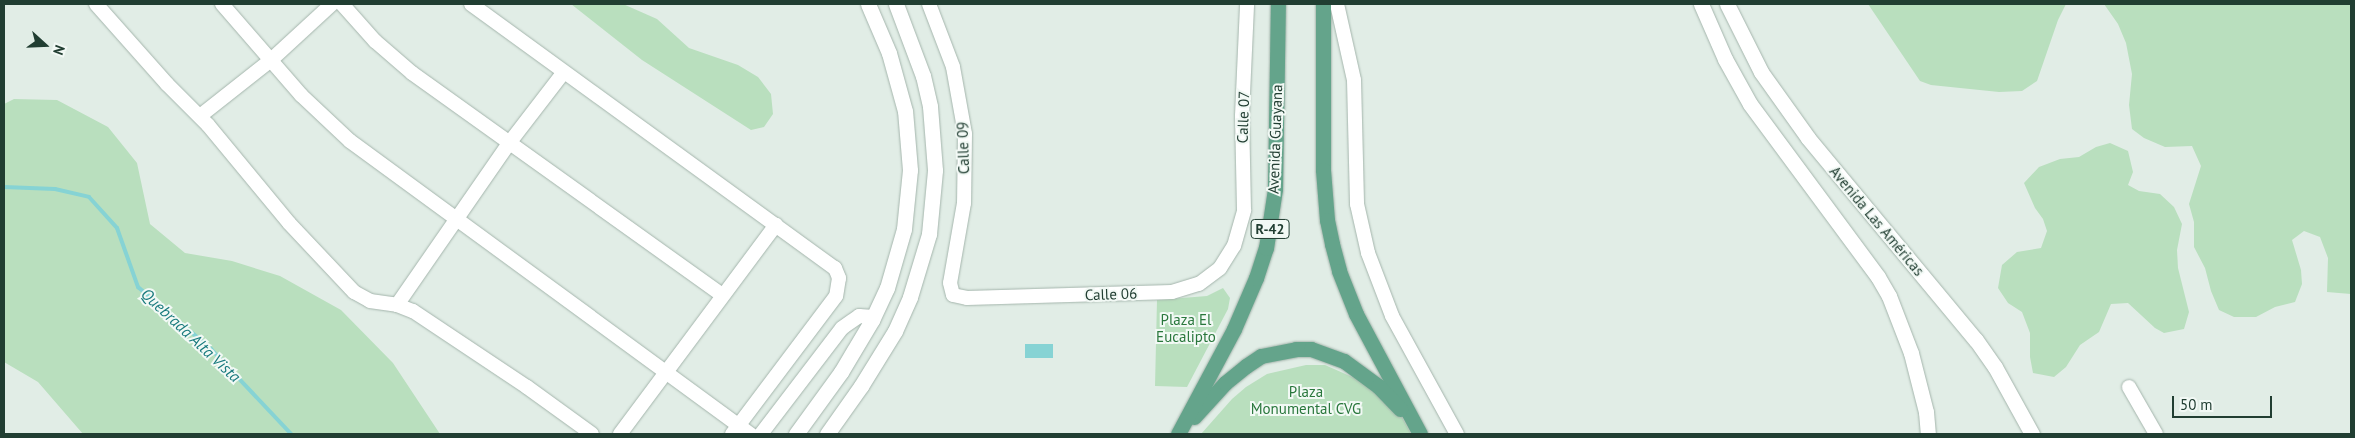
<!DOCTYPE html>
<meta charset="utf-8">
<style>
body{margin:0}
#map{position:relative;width:2355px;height:438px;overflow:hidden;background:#e1ede6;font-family:"PT Sans",sans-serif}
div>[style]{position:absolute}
.green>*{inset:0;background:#b9dfbe}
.water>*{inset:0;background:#86d3d4}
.stream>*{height:4px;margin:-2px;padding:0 2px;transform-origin:2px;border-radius:2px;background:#86d3d4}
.roads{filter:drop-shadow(0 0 1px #a4b5ac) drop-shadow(0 0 1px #a4b5ac)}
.minor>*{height:14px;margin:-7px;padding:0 7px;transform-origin:7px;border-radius:7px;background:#fff}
.tertiary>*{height:15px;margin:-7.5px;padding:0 7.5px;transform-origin:7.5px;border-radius:7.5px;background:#fff}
.secondary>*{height:15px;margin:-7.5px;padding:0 7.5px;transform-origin:7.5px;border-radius:7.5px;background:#fff}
.primary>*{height:15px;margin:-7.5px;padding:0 7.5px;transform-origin:7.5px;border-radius:7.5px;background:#64a48b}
span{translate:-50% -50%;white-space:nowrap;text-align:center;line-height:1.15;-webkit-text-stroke:4px #f2f9f5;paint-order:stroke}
.shield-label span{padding:1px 4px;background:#f2f9f5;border:1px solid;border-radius:4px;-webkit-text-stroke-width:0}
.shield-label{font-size:14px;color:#213e32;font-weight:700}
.street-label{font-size:15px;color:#213e32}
.park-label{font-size:15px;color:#29773c}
.water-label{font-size:16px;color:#187a7d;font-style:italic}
.frame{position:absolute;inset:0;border:5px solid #213e32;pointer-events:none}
.north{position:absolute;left:20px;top:20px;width:50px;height:50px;-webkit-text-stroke:4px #f2f9f5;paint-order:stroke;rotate:110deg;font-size:14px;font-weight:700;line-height:20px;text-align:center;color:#213e32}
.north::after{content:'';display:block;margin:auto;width:18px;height:22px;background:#213e32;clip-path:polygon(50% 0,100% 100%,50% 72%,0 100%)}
.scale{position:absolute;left:2172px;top:396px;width:100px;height:22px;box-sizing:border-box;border:2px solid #213e32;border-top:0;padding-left:6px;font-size:15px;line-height:18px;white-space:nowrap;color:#213e32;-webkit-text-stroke:4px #f2f9f5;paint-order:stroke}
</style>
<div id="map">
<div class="green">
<div style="clip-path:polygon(571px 4px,623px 4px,657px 19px,689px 48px,738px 65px,758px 77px,771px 94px,773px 114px,764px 127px,751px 130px,642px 60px)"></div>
<div style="clip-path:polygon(1868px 4px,2066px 4px,2058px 20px,2037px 81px,2022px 91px,1999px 92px,1931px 85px,1920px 81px)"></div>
<div style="clip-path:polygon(2104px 4px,2351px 4px,2351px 294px,2327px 292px,2328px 258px,2320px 237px,2304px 231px,2292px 240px,2301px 270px,2302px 284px,2295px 302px,2275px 307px,2256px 317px,2234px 317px,2219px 310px,2211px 291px,2205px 268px,2194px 247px,2194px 222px,2189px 204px,2201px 166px,2192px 146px,2165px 147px,2144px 138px,2132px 129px,2129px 105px,2132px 74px,2126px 43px,2118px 24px)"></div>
<div style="clip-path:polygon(14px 99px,57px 100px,108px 127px,137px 163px,150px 224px,185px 253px,232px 261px,280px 276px,341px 310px,393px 363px,440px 434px,83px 434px,38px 382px,4px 362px,4px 104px)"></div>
<div style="clip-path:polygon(2110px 143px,2128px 151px,2133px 172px,2128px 185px,2139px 191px,2160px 194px,2174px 207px,2182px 224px,2177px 250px,2178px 268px,2189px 312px,2184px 329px,2164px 333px,2155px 328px,2128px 303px,2111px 304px,2099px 332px,2080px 345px,2066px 367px,2054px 377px,2033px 373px,2030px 357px,2030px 333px,2022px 312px,2008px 303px,1998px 288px,2002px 265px,2017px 252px,2041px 248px,2047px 231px,2043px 219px,2035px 208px,2024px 183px,2039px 167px,2060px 159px,2079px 157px,2096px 147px)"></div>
<div style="clip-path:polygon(1223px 288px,1230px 298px,1228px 309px,1187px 387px,1155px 386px,1157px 300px,1207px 296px)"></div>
<div style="clip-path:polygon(1306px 365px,1325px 365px,1359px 380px,1388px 403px,1402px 417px,1411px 434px,1201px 434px,1232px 399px,1246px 387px,1267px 374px)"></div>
</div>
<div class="water">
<div style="clip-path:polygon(1025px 344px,1053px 344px,1053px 358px,1025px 358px)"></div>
</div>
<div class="stream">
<div style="left:4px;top:187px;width:51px;rotate:2.2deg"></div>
<div style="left:55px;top:189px;width:35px;rotate:13deg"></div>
<div style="left:89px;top:197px;width:42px;rotate:47.9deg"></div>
<div style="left:117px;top:228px;width:63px;rotate:70.4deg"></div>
<div style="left:138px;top:287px;width:96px;rotate:40.3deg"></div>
<div style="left:211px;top:349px;width:117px;rotate:46.7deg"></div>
</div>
<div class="roads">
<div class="minor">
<div style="left:96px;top:4px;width:107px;rotate:48.4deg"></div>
<div style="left:167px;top:84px;width:58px;rotate:45deg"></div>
<div style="left:208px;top:125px;width:127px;rotate:50.4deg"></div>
<div style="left:289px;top:223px;width:95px;rotate:46.7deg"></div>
<div style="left:354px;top:292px;width:18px;rotate:29deg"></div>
<div style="left:370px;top:301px;width:27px;rotate:8deg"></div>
<div style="left:397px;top:305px;width:17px;rotate:21deg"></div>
<div style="left:413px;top:311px;width:137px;rotate:33.7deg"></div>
<div style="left:527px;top:387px;width:80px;rotate:35.9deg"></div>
<div style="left:222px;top:4px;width:121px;rotate:49deg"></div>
<div style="left:301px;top:95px;width:67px;rotate:43.2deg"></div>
<div style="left:350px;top:141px;width:497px;rotate:36.2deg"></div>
<div style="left:342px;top:4px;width:50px;rotate:48.3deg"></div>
<div style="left:375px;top:41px;width:49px;rotate:40.9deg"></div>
<div style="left:412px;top:73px;width:381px;rotate:35.6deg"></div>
<div style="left:471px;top:4px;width:450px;rotate:36deg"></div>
<div style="left:835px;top:268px;width:11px;rotate:68deg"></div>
<div style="left:839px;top:278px;width:18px;rotate:99deg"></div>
<div style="left:836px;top:296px;width:173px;rotate:127deg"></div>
<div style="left:929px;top:4px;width:67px;rotate:69.1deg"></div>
<div style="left:953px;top:67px;width:68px;rotate:79.8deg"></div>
<div style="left:965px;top:134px;width:69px;rotate:90.8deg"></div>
<div style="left:964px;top:203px;width:81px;rotate:99.9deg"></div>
<div style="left:950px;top:283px;width:12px;rotate:76deg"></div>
<div style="left:953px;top:295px;width:14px;rotate:12deg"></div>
<div style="left:967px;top:298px;width:205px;rotate:-1.7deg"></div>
<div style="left:1172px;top:292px;width:28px;rotate:-17deg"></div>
<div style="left:1199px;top:284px;width:26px;rotate:-37deg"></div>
<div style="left:1220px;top:268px;width:26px;rotate:-58deg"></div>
<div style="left:1234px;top:246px;width:37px;rotate:-74deg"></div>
<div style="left:1244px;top:210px;width:94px;rotate:-91.2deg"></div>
<div style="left:1242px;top:116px;width:112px;rotate:-87.4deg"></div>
<div style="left:1337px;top:4px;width:78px;rotate:77.4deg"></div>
<div style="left:1354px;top:80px;width:124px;rotate:88.6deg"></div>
<div style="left:1357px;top:204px;width:50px;rotate:77.3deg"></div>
<div style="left:1368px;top:253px;width:67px;rotate:69.1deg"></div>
<div style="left:1392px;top:316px;width:135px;rotate:61.2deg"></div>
<div style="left:200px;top:116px;width:90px;rotate:-38.3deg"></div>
<div style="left:271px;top:60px;width:83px;rotate:-42.6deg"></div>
<div style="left:397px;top:305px;width:198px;rotate:-55.3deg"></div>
<div style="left:510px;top:142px;width:88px;rotate:-52.4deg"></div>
<div style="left:2129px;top:387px;width:54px;rotate:60.1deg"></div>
<div style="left:620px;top:434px;width:261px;rotate:-53.3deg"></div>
<div style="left:761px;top:434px;width:133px;rotate:-52.6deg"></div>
<div style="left:842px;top:328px;width:21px;rotate:-35deg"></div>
<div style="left:859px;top:316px;width:15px;rotate:4deg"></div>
</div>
<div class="tertiary">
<div style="left:796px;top:434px;width:77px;rotate:-54deg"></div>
<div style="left:841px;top:372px;width:61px;rotate:-59.2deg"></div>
<div style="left:872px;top:320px;width:35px;rotate:-65deg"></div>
<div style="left:887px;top:288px;width:61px;rotate:-73.9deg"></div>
<div style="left:904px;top:229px;width:59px;rotate:-84.2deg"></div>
<div style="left:910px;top:170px;width:59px;rotate:-94.8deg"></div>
<div style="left:905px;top:111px;width:60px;rotate:-105.4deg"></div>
<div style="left:889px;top:53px;width:53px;rotate:-113.2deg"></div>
<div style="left:827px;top:434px;width:59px;rotate:-54.7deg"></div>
<div style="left:861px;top:386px;width:65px;rotate:-58.3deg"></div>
<div style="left:895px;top:331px;width:37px;rotate:-66deg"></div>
<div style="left:910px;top:297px;width:66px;rotate:-73.2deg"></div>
<div style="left:929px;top:234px;width:64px;rotate:-84.6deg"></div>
<div style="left:935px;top:170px;width:64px;rotate:-94.5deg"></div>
<div style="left:930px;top:106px;width:31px;rotate:-103deg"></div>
<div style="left:923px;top:76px;width:77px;rotate:-110.6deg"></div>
</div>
<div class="secondary">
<div style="left:1701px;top:4px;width:60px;rotate:66.4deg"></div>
<div style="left:1725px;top:59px;width:51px;rotate:60.9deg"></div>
<div style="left:1750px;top:104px;width:215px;rotate:53.5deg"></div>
<div style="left:1878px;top:277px;width:22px;rotate:60deg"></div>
<div style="left:1889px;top:296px;width:61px;rotate:68.9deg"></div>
<div style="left:1911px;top:353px;width:61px;rotate:75.7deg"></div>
<div style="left:1926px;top:412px;width:22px;rotate:85deg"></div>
<div style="left:1727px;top:4px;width:76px;rotate:63.4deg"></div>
<div style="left:1761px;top:72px;width:81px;rotate:54.5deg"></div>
<div style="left:1808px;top:138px;width:263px;rotate:50.3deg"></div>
<div style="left:1976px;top:340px;width:33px;rotate:55deg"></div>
<div style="left:1995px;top:367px;width:77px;rotate:61.1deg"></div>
</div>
<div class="primary">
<div style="left:1323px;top:4px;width:166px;rotate:90deg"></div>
<div style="left:1323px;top:170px;width:50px;rotate:85.4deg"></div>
<div style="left:1327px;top:220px;width:25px;rotate:78deg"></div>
<div style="left:1332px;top:244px;width:28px;rotate:75deg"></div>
<div style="left:1339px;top:271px;width:46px;rotate:68.4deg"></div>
<div style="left:1356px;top:314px;width:136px;rotate:61.9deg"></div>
<div style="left:1194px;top:417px;width:46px;rotate:-47.6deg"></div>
<div style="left:1225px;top:383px;width:27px;rotate:-39deg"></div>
<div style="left:1246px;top:366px;width:18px;rotate:-34deg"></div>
<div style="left:1261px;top:356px;width:36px;rotate:-11deg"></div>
<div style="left:1296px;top:349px;width:15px"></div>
<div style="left:1311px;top:349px;width:35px;rotate:20deg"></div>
<div style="left:1344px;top:361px;width:42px;rotate:36.3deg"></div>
<div style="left:1378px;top:386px;width:32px;rotate:46deg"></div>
<div style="left:1178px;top:434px;width:119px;rotate:-61.9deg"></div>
<div style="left:1234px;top:329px;width:56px;rotate:-66.7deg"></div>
<div style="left:1256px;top:278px;width:32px;rotate:-72deg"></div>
<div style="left:1266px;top:248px;width:60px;rotate:-81.3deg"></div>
<div style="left:1275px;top:189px;width:185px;rotate:-89.1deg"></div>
</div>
</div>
<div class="shield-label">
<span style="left:1270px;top:229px">R-42</span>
</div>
<div class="street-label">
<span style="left:1243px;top:117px;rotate:-88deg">Calle 07</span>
<span style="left:1275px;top:139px;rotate:-88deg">Avenida Guayana</span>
<span style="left:963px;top:148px;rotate:-92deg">Calle 09</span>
<span style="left:1877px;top:221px;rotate:50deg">Avenida Las Américas</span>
<span style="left:1111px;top:294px;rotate:-2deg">Calle 06</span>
</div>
<div class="park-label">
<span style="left:1186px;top:328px">Plaza El<br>Eucalipto</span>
<span style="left:1306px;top:400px">Plaza<br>Monumental CVG</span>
</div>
<div class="water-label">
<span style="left:191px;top:335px;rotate:43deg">Quebrada Alta Vista</span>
</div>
<div class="frame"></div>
<div class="north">N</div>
<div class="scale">50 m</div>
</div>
